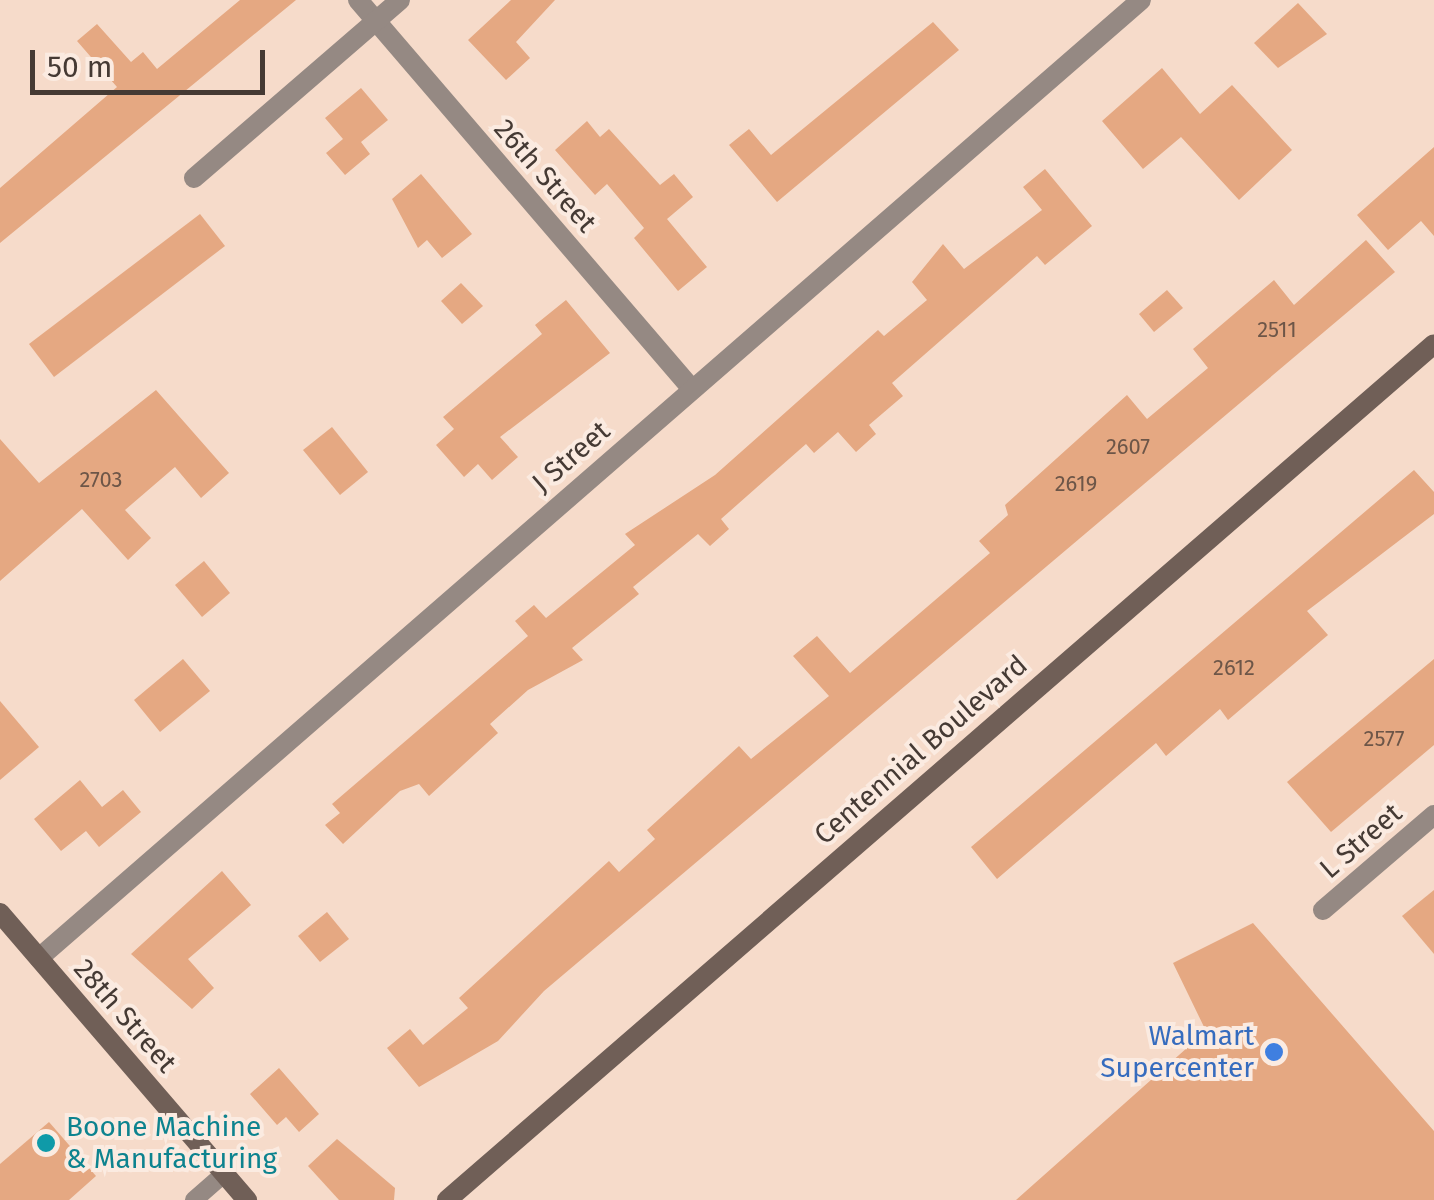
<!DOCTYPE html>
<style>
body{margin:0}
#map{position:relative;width:1434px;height:1200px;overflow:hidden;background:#f6dbca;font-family:"Fira Sans",sans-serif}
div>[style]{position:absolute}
.building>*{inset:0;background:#e5a882}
.lane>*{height:18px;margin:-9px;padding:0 9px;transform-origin:9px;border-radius:9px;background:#958983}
.street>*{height:20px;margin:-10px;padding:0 10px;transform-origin:10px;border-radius:10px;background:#958983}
.secondary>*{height:20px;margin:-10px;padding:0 10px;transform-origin:10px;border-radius:10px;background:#705f57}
.dots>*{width:28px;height:28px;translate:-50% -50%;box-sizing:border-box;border:5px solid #fbebe1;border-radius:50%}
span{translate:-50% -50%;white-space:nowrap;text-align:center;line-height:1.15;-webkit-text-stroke:8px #fbebe1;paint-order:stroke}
.number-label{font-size:22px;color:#6d5648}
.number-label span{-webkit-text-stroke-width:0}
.street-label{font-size:28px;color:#453a34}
.shop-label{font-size:28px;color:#366cbe}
.right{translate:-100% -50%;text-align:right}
.culture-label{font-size:28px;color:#0d838f}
.left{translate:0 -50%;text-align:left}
.scale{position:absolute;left:30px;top:50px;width:235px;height:45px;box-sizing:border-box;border:5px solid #453a34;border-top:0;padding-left:12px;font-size:30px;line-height:35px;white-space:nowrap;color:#453a34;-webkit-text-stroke:8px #fbebe1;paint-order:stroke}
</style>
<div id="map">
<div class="building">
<div style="clip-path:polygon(240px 0,296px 0,0 243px,0 188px,117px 87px,77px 41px,97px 24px,131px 62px,143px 52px,157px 69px)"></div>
<div style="clip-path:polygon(511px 0,555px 0,516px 42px,530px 58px,506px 80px,468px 40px)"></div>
<div style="clip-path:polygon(1298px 3px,1327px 34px,1278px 68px,1254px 43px)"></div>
<div style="clip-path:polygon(933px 22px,959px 50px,777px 202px,729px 145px,749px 129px,771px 155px)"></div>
<div style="clip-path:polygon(1162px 68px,1200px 114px,1232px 85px,1292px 150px,1239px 200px,1181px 137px,1143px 169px,1102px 121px)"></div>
<div style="clip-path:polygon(361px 88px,388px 120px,361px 142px,370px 154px,345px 175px,326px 153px,343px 139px,325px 118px)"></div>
<div style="clip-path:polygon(587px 121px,600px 137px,609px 129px,660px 185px,674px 174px,693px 197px,667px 219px,707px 267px,678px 291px,634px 238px,644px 228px,607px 184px,595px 195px,555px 150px)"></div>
<div style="clip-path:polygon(1434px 147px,1434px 236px,1421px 221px,1388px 250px,1357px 215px)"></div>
<div style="clip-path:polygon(1045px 169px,1092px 226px,1045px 265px,1037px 256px,892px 383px,903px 396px,869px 425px,876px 434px,856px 452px,838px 432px,814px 453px,806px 444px,721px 519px,729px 529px,710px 546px,698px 534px,633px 587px,639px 594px,572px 648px,583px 660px,528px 690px,490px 724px,498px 733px,429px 796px,419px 784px,400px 791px,343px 844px,325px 825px,340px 813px,332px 804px,528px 636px,515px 621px,534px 605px,546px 618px,635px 545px,625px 534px,715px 475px,878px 330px,884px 336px,927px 300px,912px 282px,943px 244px,964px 269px,1042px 210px,1023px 187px)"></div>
<div style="clip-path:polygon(421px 174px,472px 234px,442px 258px,427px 240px,418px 248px,392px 199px)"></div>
<div style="clip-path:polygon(200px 214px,225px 246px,54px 377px,29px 344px)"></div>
<div style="clip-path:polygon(1366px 240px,1395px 272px,544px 991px,498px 1041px,419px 1087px,387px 1048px,410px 1029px,423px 1045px,468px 1008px,459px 998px,609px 861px,619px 872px,655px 839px,647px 830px,739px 746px,751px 759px,829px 696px,793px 656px,817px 636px,850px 673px,990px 553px,979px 541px,1008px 515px,1005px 505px,1127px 395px,1147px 419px,1208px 368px,1193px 349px,1274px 280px,1294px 305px)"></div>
<div style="clip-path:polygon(461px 283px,483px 306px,462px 324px,441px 301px)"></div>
<div style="clip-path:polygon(1167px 290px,1183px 308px,1154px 332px,1139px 314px)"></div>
<div style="clip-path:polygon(566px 300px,610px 353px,500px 437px,518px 457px,492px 480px,478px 464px,464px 477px,436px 445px,454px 429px,443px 417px,542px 334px,535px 325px)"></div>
<div style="clip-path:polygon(156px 390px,229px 473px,201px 498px,175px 467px,125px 510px,151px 538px,128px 560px,82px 509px,0 581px,0 439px,39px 483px)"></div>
<div style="clip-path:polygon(332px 427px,368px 472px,340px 495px,303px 450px)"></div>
<div style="clip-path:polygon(1414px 470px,1434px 492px,1434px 514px,1307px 611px,1328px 635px,1228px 720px,1220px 709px,1166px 756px,1156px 743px,997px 879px,971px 847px)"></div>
<div style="clip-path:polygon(204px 561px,230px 593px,202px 617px,175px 585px)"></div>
<div style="clip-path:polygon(183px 659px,210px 691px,160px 732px,134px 700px)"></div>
<div style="clip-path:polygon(1434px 659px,1434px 745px,1331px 832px,1287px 782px)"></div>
<div style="clip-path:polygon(0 701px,39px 747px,0 780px)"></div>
<div style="clip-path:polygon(80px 780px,102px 807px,123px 790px,141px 812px,99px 847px,86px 831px,61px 851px,34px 819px)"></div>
<div style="clip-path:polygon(222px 871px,251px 905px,188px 959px,214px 988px,192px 1009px,131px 954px)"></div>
<div style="clip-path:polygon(1434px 890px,1434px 954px,1402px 916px)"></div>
<div style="clip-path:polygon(327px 912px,349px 939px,320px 962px,298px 936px)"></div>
<div style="clip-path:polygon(1253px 923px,1434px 1131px,1434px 1200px,1016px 1200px,1206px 1031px,1173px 963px)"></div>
<div style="clip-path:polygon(279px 1068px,319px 1114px,299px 1132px,286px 1117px,277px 1125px,250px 1094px)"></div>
<div style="clip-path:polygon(49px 1122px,96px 1176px,69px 1200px,0 1200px,0 1164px)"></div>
<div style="clip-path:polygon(337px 1139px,395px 1188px,394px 1200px,339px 1200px,308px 1166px)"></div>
</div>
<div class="lane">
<div style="left:194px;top:1200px;width:41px;rotate:-41.1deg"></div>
</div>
<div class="street">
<div style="left:358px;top:0;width:511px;rotate:49.36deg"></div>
<div style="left:194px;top:178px;width:272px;rotate:-40.8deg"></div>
<div style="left:1323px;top:910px;width:146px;rotate:-40.6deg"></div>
<div style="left:39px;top:958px;width:1460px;rotate:-41deg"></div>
</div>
<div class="secondary">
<div style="left:0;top:913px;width:379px;rotate:49.3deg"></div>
<div style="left:447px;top:1200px;width:1306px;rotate:-40.93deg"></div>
</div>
<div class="dots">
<div style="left:1274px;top:1052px;background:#3f7fe0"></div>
<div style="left:46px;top:1143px;background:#0f9aa8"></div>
</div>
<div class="number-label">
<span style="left:1277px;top:330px">2511</span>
<span style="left:1128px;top:447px">2607</span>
<span style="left:101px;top:480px">2703</span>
<span style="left:1076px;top:484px">2619</span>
<span style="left:1234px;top:668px">2612</span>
<span style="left:1384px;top:739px">2577</span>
</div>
<div class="street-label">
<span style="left:545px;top:176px;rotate:49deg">26th Street</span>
<span style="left:571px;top:457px;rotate:-41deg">J Street</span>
<span style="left:921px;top:750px;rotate:-41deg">Centennial Boulevard</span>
<span style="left:1361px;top:841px;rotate:-41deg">L Street</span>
<span style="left:125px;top:1016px;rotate:49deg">28th Street</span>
</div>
<div class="shop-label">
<span class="right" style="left:1254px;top:1052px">Walmart<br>Supercenter</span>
</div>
<div class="culture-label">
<span class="left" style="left:66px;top:1143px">Boone Machine<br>&amp; Manufacturing</span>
</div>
<div class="scale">50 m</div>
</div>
